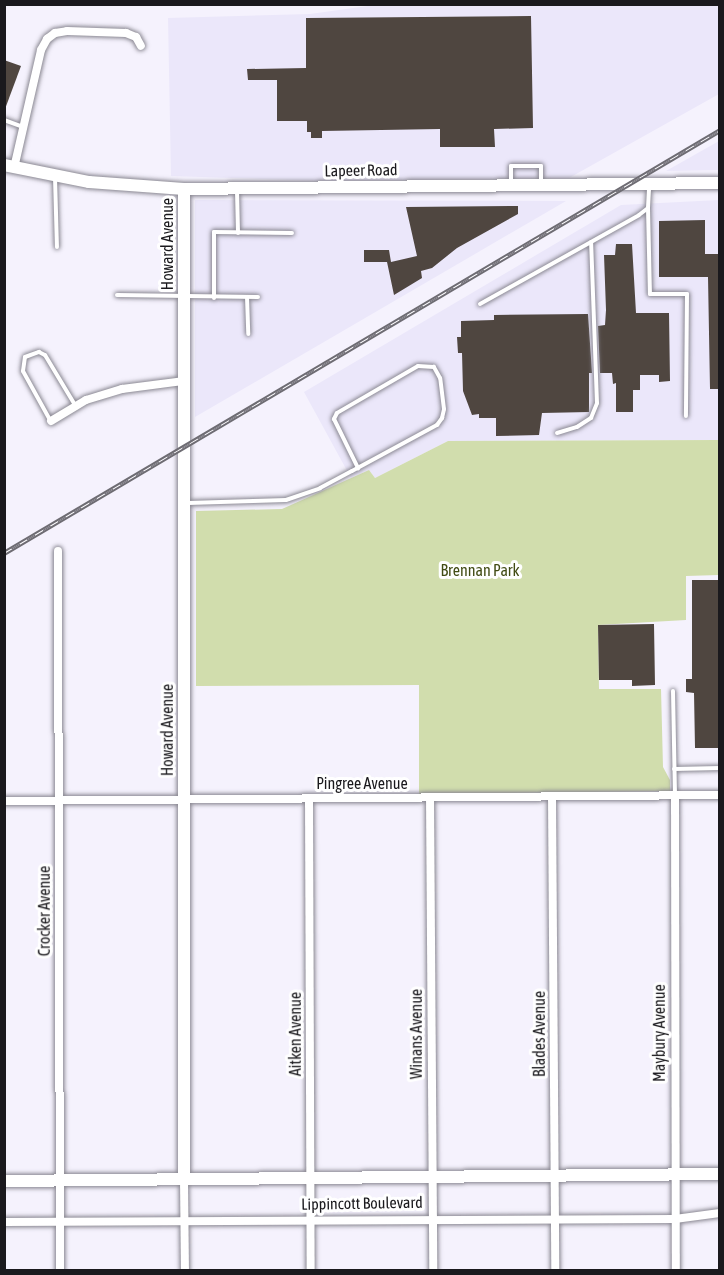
<!DOCTYPE html>
<style>
body{margin:0}
#map{position:relative;width:724px;height:1275px;overflow:hidden;background:#f5f2fd;font-family:"Asap Condensed",sans-serif}
div>[style]{position:absolute}
.built>*{inset:0;background:#ebe7fa}
.green>*{inset:0;background:#d1ddad}
.building>*{inset:0;background:#4f4640}
.roads{filter:drop-shadow(0 0 2px #8a8892) drop-shadow(0 0 2px #8a8892)}
.lane>*{height:4px;margin:-2px;padding:0 2px;transform-origin:2px;border-radius:2px;background:#fff}
.street>*{height:8px;margin:-4px;padding:0 4px;transform-origin:4px;border-radius:4px;background:#fff}
.secondary>*{height:12px;margin:-6px;padding:0 6px;transform-origin:6px;border-radius:6px;background:#fff}
.rail>*{height:5px;margin-top:-2.5px;transform-origin:0;background:repeating-linear-gradient(90deg,#fff 0 9px,#6e6c73 0 18px);box-sizing:border-box;border-block:2px solid #6e6c73}
span{translate:-50% -50%;white-space:nowrap;text-align:center;line-height:1.15;-webkit-text-stroke:6px #fff;paint-order:stroke}
.street-label{font-size:16px;color:#1a191d}
.park-label{font-size:16px;color:#424c15}
.frame{position:absolute;inset:0;border:6px solid #1a191d;pointer-events:none}
</style>
<div id="map">
<div class="built">
<div style="clip-path:polygon(382px 4px,719px 5px,719px 94px,569px 178px,325px 181px,171px 176px,168px 18px,310px 14px)"></div>
<div style="clip-path:polygon(719px 141px,719px 170px,666px 171px)"></div>
<div style="clip-path:polygon(195px 200px,566px 201px,195px 417px)"></div>
<div style="clip-path:polygon(719px 200px,719px 440px,448px 441px,375px 478px,369px 470px,351px 478px,304px 392px,621px 205px)"></div>
</div>
<div class="green">
<div style="clip-path:polygon(719px 440px,719px 575px,686px 576px,686px 620px,598px 625px,599px 689px,661px 689px,663px 767px,670px 780px,670px 791px,419px 794px,419px 685px,196px 686px,196px 511px,282px 509px,369px 470px,375px 478px,448px 441px)"></div>
</div>
<div class="building">
<div style="clip-path:polygon(531px 16px,533px 128px,494px 129px,495px 147px,440px 147px,440px 129px,322px 131px,322px 138px,311px 138px,311px 132px,307px 132px,307px 121px,277px 121px,277px 80px,248px 80px,247px 69px,306px 68px,306px 18px)"></div>
<div style="clip-path:polygon(4px 60px,21px 66px,5px 109px,4px 109px)"></div>
<div style="clip-path:polygon(518px 206px,518px 214px,457px 248px,432px 268px,421px 271px,422px 278px,394px 295px,387px 262px,390px 262px,364px 262px,364px 250px,389px 250px,391px 262px,417px 256px,406px 207px)"></div>
<div style="clip-path:polygon(705px 220px,705px 254px,720px 254px,720px 389px,710px 389px,708px 277px,659px 277px,659px 221px)"></div>
<div style="clip-path:polygon(616px 244px,632px 244px,636px 313px,669px 313px,670px 381px,659px 382px,659px 375px,640px 375px,640px 390px,633px 390px,633px 412px,616px 412px,616px 383px,613px 384px,612px 373px,600px 373px,598px 326px,605px 325px,606px 310px,604px 255px,615px 255px)"></div>
<div style="clip-path:polygon(588px 314px,592px 373px,589px 373px,589px 412px,542px 413px,539px 435px,496px 436px,496px 418px,479px 418px,479px 414px,472px 415px,463px 391px,462px 353px,458px 353px,457px 337px,461px 337px,461px 321px,494px 320px,494px 315px)"></div>
<div style="clip-path:polygon(692px 580px,720px 580px,720px 748px,695px 748px,694px 693px,686px 692px,686px 679px,692px 679px)"></div>
<div style="clip-path:polygon(654px 624px,655px 685px,632px 686px,632px 680px,599px 680px,598px 625px)"></div>
</div>
<div class="roads">
<div class="lane">
<div style="left:4px;top:120px;width:20px;rotate:20deg"></div>
<div style="left:55px;top:177px;width:70px;rotate:88.4deg"></div>
<div style="left:511px;top:182px;width:16px;rotate:-90deg"></div>
<div style="left:511px;top:166px;width:30px"></div>
<div style="left:541px;top:166px;width:18px;rotate:90deg"></div>
<div style="left:237px;top:191px;width:42px;rotate:88.6deg"></div>
<div style="left:648px;top:208px;width:86px;rotate:88.7deg"></div>
<div style="left:650px;top:294px;width:37px"></div>
<div style="left:687px;top:294px;width:122px;rotate:90.5deg"></div>
<div style="left:117px;top:295px;width:141px;rotate:0.8deg"></div>
<div style="left:247px;top:297px;width:37px;rotate:88deg"></div>
<div style="left:214px;top:298px;width:66px;rotate:-90deg"></div>
<div style="left:214px;top:232px;width:78px;rotate:0.7deg"></div>
<div style="left:480px;top:304px;width:182px;rotate:-29.2deg"></div>
<div style="left:639px;top:215px;width:11px;rotate:-38deg"></div>
<div style="left:648px;top:208px;width:21px;rotate:-87deg"></div>
<div style="left:50px;top:420px;width:56px;rotate:-118.9deg"></div>
<div style="left:23px;top:371px;width:14px;rotate:-82deg"></div>
<div style="left:25px;top:357px;width:15px;rotate:-20deg"></div>
<div style="left:39px;top:352px;width:7px;rotate:27deg"></div>
<div style="left:45px;top:355px;width:58px;rotate:59deg"></div>
<div style="left:557px;top:433px;width:21px;rotate:-17deg"></div>
<div style="left:577px;top:427px;width:17px;rotate:-33deg"></div>
<div style="left:591px;top:418px;width:16px;rotate:-68deg"></div>
<div style="left:597px;top:403px;width:161px;rotate:-92.1deg"></div>
<div style="left:188px;top:503px;width:98px;rotate:-1.8deg"></div>
<div style="left:286px;top:500px;width:36px;rotate:-19deg"></div>
<div style="left:320px;top:488px;width:36px;rotate:-28deg"></div>
<div style="left:352px;top:471px;width:97px;rotate:-28.4deg"></div>
<div style="left:437px;top:425px;width:9px;rotate:-54deg"></div>
<div style="left:442px;top:418px;width:9px;rotate:-77deg"></div>
<div style="left:444px;top:409px;width:31px;rotate:-97deg"></div>
<div style="left:440px;top:378px;width:13px;rotate:-119deg"></div>
<div style="left:434px;top:367px;width:16px;rotate:-176deg"></div>
<div style="left:418px;top:366px;width:94px;rotate:149.9deg"></div>
<div style="left:337px;top:413px;width:7px;rotate:117deg"></div>
<div style="left:334px;top:419px;width:55px;rotate:63.9deg"></div>
<div style="left:673px;top:691px;width:104px;rotate:88.9deg"></div>
<div style="left:674px;top:769px;width:46px;rotate:-1.2deg"></div>
</div>
<div class="street">
<div style="left:14px;top:168px;width:121px;rotate:-77.1deg"></div>
<div style="left:41px;top:50px;width:13px;rotate:-61deg"></div>
<div style="left:47px;top:39px;width:10px;rotate:-37deg"></div>
<div style="left:55px;top:33px;width:12px;rotate:-9deg"></div>
<div style="left:67px;top:31px;width:59px;rotate:1.9deg"></div>
<div style="left:126px;top:33px;width:11px;rotate:22deg"></div>
<div style="left:136px;top:37px;width:10px;rotate:61deg"></div>
<div style="left:51px;top:421px;width:41px;rotate:-31deg"></div>
<div style="left:86px;top:400px;width:38px;rotate:-17deg"></div>
<div style="left:122px;top:389px;width:63px;rotate:-7.4deg"></div>
<div style="left:58px;top:551px;width:719px;rotate:89.84deg"></div>
<div style="left:675px;top:796px;width:474px;rotate:89.9deg"></div>
<div style="left:430px;top:797px;width:473px;rotate:89.6deg"></div>
<div style="left:552px;top:797px;width:473px;rotate:89.6deg"></div>
<div style="left:309px;top:798px;width:472px;rotate:89.8deg"></div>
<div style="left:4px;top:801px;width:716px;rotate:-0.48deg"></div>
<div style="left:184px;top:1179px;width:91px;rotate:89.4deg"></div>
<div style="left:4px;top:1222px;width:671px;rotate:-0.26deg"></div>
<div style="left:675px;top:1219px;width:45px;rotate:-7.6deg"></div>
</div>
<div class="secondary">
<div style="left:4px;top:165px;width:87px;rotate:11.3deg"></div>
<div style="left:89px;top:182px;width:95px;rotate:4.2deg"></div>
<div style="left:184px;top:189px;width:536px;rotate:-0.64deg"></div>
<div style="left:184px;top:189px;width:990px;rotate:90deg"></div>
<div style="left:4px;top:1181px;width:716px;rotate:-0.56deg"></div>
</div>
</div>
<div class="rail">
<div style="left:4px;top:553px;width:832px;rotate:-30.57deg"></div>
</div>
<div class="street-label">
<span style="left:361px;top:170px;rotate:-1deg">Lapeer Road</span>
<span style="left:167px;top:244px;rotate:-90deg">Howard Avenue</span>
<span style="left:167px;top:730px;rotate:-90deg">Howard Avenue</span>
<span style="left:362px;top:783px">Pingree Avenue</span>
<span style="left:44px;top:911px;rotate:-90deg">Crocker Avenue</span>
<span style="left:659px;top:1033px;rotate:-90deg">Maybury Avenue</span>
<span style="left:295px;top:1034px;rotate:-90deg">Aitken Avenue</span>
<span style="left:416px;top:1034px;rotate:-90deg">Winans Avenue</span>
<span style="left:539px;top:1034px;rotate:-90deg">Blades Avenue</span>
<span style="left:362px;top:1203px;rotate:-1deg">Lippincott Boulevard</span>
</div>
<div class="park-label">
<span style="left:480px;top:570px">Brennan Park</span>
</div>
<div class="frame"></div>
</div>
